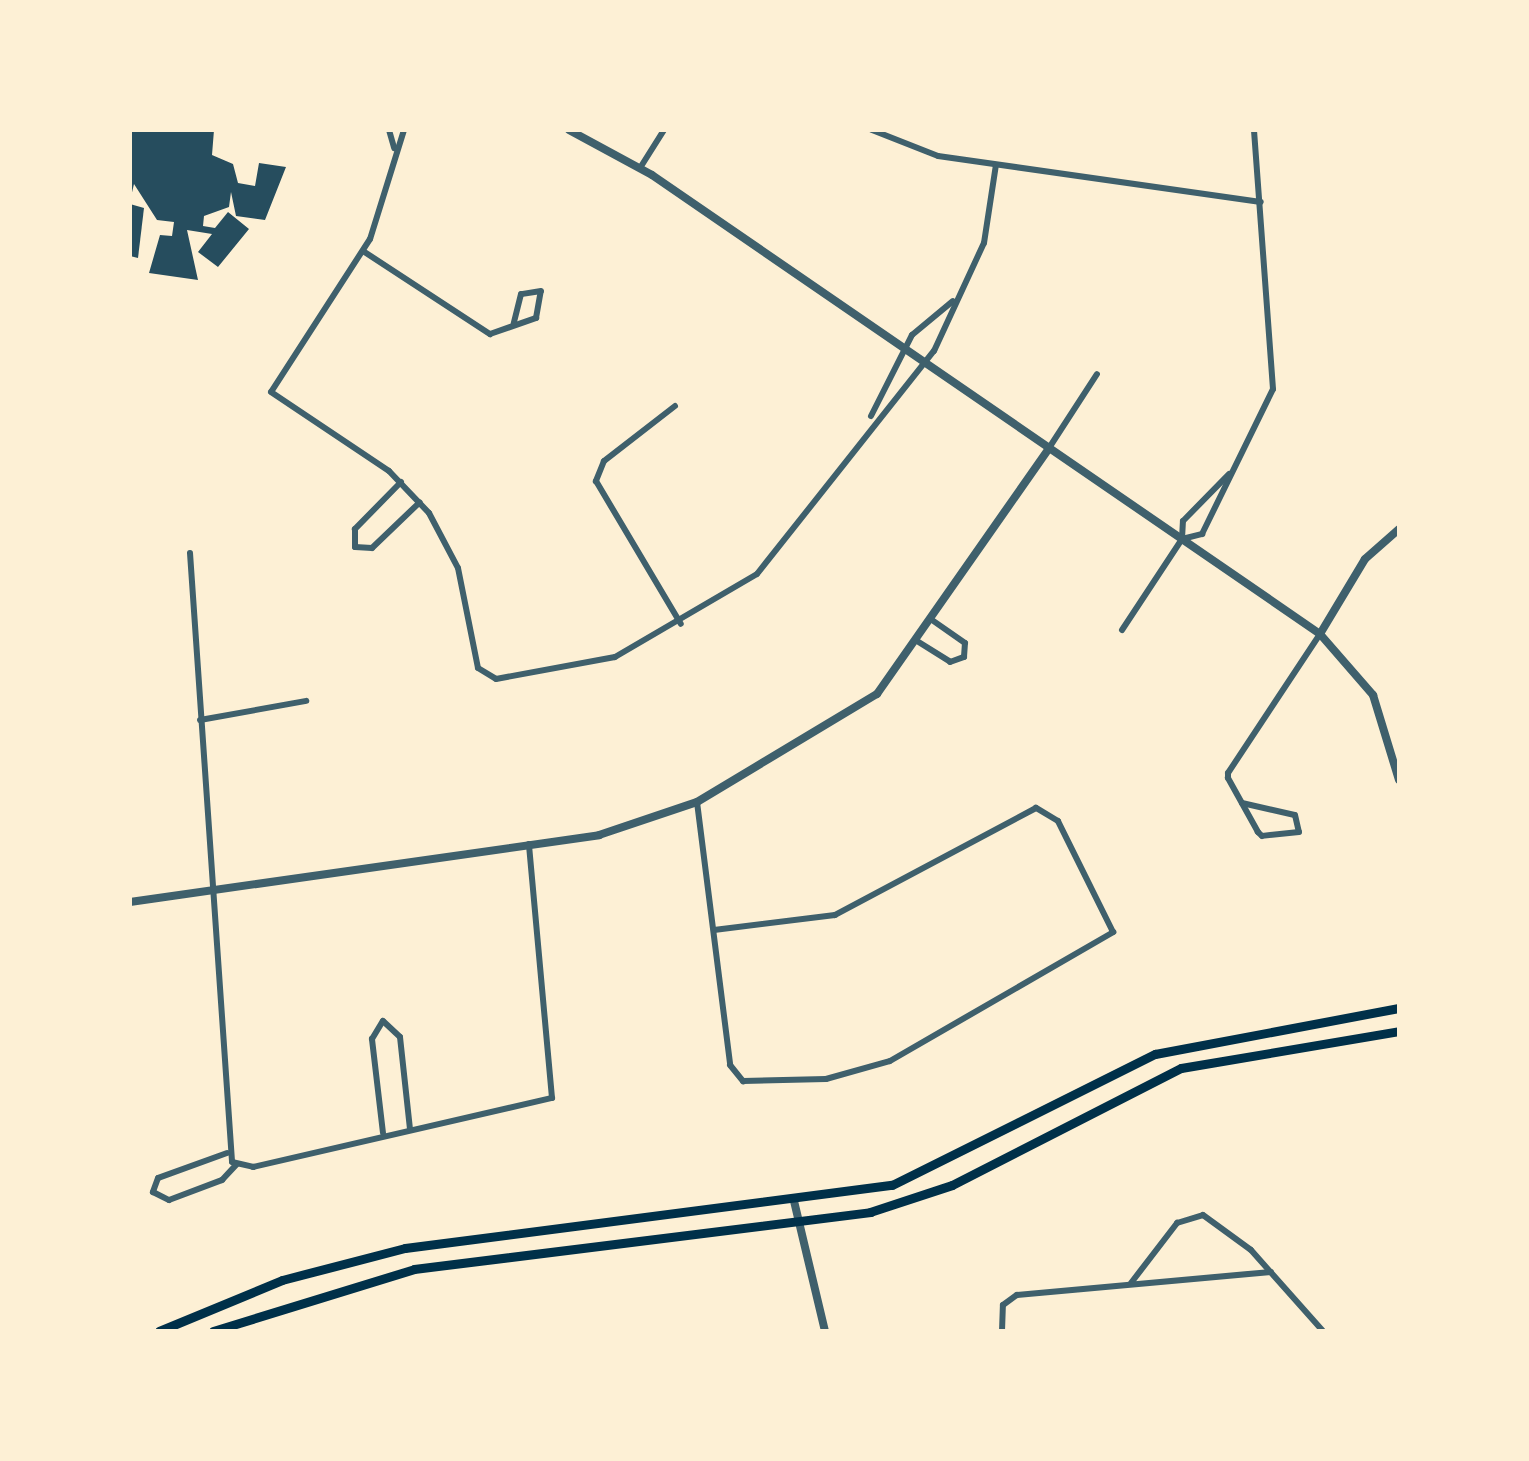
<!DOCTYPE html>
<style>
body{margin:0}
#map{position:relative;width:1529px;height:1461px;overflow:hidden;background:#fdf0d5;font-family:Overpass,sans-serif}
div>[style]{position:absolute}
.building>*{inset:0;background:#264d5e}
.minor>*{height:6px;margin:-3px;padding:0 3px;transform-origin:3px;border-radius:3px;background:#3f606c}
.tertiary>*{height:8px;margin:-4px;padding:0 4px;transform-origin:4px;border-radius:4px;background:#3f606c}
.secondary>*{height:9px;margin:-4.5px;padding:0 4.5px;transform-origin:4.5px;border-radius:4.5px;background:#003049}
span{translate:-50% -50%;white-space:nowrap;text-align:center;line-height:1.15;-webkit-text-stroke:9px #fdf0d5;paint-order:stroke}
.frame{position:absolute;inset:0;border:132px solid #fdf0d5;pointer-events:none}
</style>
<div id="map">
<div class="building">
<div style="clip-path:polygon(130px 130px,214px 130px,212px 155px,233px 164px,238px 183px,255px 186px,259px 163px,286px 167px,265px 220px,236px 216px,231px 192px,229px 207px,204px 216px,203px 226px,215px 228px,228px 212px,249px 229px,218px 267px,198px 252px,212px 234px,187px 230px,198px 280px,149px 273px,160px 235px,172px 236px,174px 222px,157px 220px,134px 184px,130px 201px)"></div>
<div style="clip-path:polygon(130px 204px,144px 208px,138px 258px,130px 256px)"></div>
</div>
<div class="minor">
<div style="left:389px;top:130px;width:19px;rotate:74deg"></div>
<div style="left:404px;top:130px;width:114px;rotate:107.3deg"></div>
<div style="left:370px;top:239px;width:182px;rotate:122.9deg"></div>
<div style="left:271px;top:392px;width:142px;rotate:33.8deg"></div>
<div style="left:389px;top:471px;width:58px;rotate:46.4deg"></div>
<div style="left:429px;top:513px;width:62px;rotate:62.2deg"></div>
<div style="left:458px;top:568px;width:102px;rotate:78.7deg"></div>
<div style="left:478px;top:668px;width:21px;rotate:31deg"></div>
<div style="left:496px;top:679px;width:121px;rotate:-10.5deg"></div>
<div style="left:615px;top:657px;width:164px;rotate:-30.3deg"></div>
<div style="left:757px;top:574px;width:285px;rotate:-51.6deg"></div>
<div style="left:934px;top:351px;width:119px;rotate:-65.2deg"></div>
<div style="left:984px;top:243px;width:79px;rotate:-81.3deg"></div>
<div style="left:872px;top:130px;width:71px;rotate:21.5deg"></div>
<div style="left:938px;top:156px;width:326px;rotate:8.1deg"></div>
<div style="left:640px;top:168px;width:45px;rotate:-57.7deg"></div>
<div style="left:363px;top:251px;width:152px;rotate:33.2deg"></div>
<div style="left:490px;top:334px;width:49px;rotate:-19.2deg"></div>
<div style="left:536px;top:318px;width:27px;rotate:-80deg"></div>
<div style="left:541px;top:291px;width:20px;rotate:171deg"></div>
<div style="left:521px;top:294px;width:30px;rotate:104deg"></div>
<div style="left:675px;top:406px;width:90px;rotate:142.2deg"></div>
<div style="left:604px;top:461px;width:22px;rotate:112deg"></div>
<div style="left:596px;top:481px;width:166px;rotate:59.3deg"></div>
<div style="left:871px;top:416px;width:91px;rotate:-63.2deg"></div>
<div style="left:912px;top:335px;width:53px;rotate:-39.7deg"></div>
<div style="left:1049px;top:448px;width:88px;rotate:-57deg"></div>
<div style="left:401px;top:482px;width:66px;rotate:134.4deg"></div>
<div style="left:355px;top:529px;width:18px;rotate:90deg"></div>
<div style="left:355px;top:547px;width:17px;rotate:3deg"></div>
<div style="left:372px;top:548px;width:66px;rotate:-43.8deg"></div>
<div style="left:1182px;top:539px;width:21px;rotate:-14deg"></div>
<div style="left:1202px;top:534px;width:161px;rotate:-63.9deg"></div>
<div style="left:1273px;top:389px;width:260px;rotate:-94.2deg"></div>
<div style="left:1182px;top:539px;width:18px;rotate:-87deg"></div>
<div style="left:1183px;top:521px;width:66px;rotate:-45.6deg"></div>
<div style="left:190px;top:553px;width:610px;rotate:86.05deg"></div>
<div style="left:232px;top:1162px;width:22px;rotate:13deg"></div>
<div style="left:253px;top:1167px;width:307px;rotate:-13deg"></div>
<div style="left:552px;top:1098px;width:255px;rotate:-95.2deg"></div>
<div style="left:1122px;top:630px;width:109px;rotate:-56.6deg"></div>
<div style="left:917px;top:641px;width:39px;rotate:32deg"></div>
<div style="left:950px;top:662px;width:15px;rotate:-20deg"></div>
<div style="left:964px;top:657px;width:14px;rotate:-86deg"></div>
<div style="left:965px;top:643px;width:40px;rotate:-145.1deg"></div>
<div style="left:200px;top:720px;width:108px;rotate:-10.2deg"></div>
<div style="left:697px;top:802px;width:265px;rotate:82.8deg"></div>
<div style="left:730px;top:1065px;width:21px;rotate:51deg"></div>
<div style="left:743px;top:1081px;width:83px;rotate:-1.4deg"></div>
<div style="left:826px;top:1079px;width:66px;rotate:-15.7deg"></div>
<div style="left:890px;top:1061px;width:258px;rotate:-30deg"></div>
<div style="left:1113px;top:932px;width:124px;rotate:-116.4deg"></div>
<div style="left:1058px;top:821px;width:26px;rotate:-149deg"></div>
<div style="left:1036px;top:808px;width:228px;rotate:152deg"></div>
<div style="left:835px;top:915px;width:122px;rotate:172.9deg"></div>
<div style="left:1242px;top:803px;width:54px;rotate:12.8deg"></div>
<div style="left:1295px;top:815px;width:17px;rotate:77deg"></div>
<div style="left:1299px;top:832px;width:37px;rotate:174deg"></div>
<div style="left:1262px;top:836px;width:6px;rotate:-135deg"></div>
<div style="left:1258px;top:832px;width:62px;rotate:-119.1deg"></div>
<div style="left:1228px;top:778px;width:5px;rotate:-90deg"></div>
<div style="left:1228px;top:773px;width:167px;rotate:-56.5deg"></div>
<div style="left:383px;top:1133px;width:95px;rotate:-96.7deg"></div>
<div style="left:372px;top:1039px;width:21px;rotate:-59deg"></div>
<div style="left:383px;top:1021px;width:23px;rotate:43deg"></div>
<div style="left:400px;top:1037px;width:93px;rotate:83.8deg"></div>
<div style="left:227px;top:1153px;width:73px;rotate:160.1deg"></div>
<div style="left:158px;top:1178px;width:15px;rotate:110deg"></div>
<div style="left:153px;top:1192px;width:18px;rotate:27deg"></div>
<div style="left:169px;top:1200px;width:57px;rotate:-20.7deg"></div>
<div style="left:222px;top:1180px;width:21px;rotate:-47deg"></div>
<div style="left:1131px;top:1283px;width:76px;rotate:-52.5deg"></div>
<div style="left:1177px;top:1223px;width:27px;rotate:-17deg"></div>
<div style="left:1203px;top:1215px;width:59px;rotate:36.1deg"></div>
<div style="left:1251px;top:1250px;width:108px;rotate:48.4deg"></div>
<div style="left:1002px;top:1331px;width:26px;rotate:-88deg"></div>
<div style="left:1003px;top:1305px;width:17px;rotate:-36deg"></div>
<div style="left:1017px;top:1295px;width:255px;rotate:-5.2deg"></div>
</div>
<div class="tertiary">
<div style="left:569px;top:130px;width:94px;rotate:28.5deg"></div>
<div style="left:652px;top:175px;width:810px;rotate:34.49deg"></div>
<div style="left:1320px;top:634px;width:81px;rotate:49deg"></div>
<div style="left:1373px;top:695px;width:89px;rotate:73deg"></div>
<div style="left:1320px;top:634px;width:87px;rotate:-59deg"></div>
<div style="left:1365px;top:559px;width:45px;rotate:-41.4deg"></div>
<div style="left:130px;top:902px;width:474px;rotate:-8.1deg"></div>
<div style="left:599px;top:835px;width:103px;rotate:-18.6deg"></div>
<div style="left:697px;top:802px;width:210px;rotate:-31deg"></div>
<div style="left:877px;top:694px;width:300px;rotate:-55deg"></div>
<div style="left:794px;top:1201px;width:134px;rotate:76.6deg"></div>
</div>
<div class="secondary">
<div style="left:159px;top:1331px;width:133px;rotate:-22.5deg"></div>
<div style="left:282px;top:1280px;width:127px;rotate:-14.6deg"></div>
<div style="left:405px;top:1248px;width:491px;rotate:-7.4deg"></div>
<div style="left:892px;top:1185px;width:294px;rotate:-26.5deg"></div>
<div style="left:1155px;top:1054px;width:248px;rotate:-10.7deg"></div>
<div style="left:213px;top:1331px;width:210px;rotate:-17.1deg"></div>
<div style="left:414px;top:1269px;width:460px;rotate:-7.1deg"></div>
<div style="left:870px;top:1212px;width:86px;rotate:-18.2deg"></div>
<div style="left:952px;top:1185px;width:257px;rotate:-27.1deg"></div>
<div style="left:1181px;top:1068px;width:221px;rotate:-9.6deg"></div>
</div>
<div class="frame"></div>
</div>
